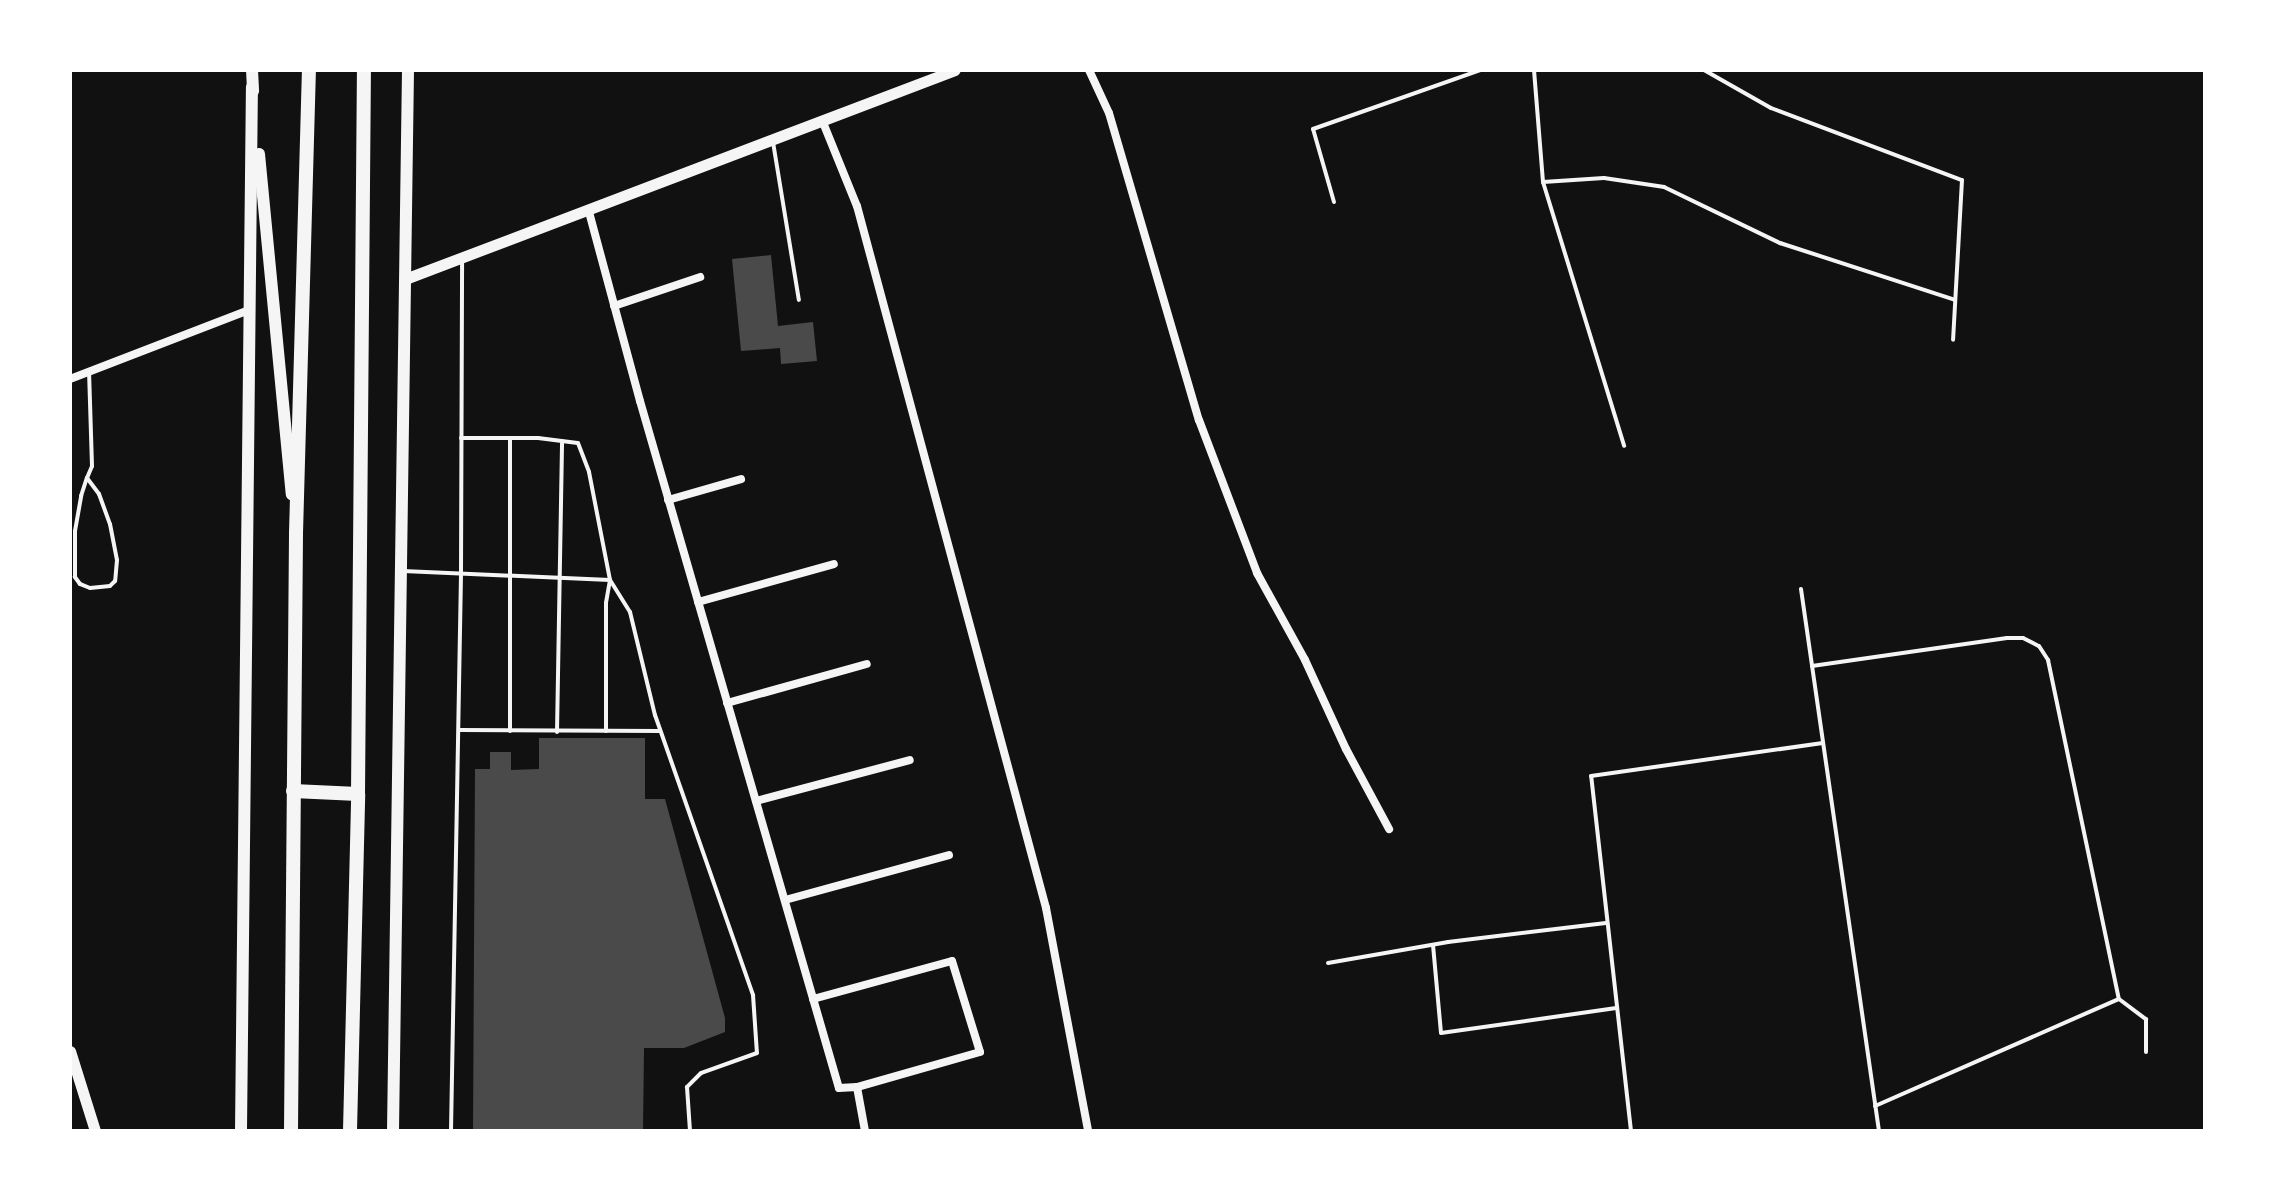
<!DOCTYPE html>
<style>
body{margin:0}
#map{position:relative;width:2275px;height:1201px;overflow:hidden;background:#111;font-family:Quicksand,sans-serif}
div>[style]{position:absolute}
.building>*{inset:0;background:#4a4a4a}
.service>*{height:4px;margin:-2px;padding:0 2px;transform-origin:2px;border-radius:2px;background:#f5f5f5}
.minor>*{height:8px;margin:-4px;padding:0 4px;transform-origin:4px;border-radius:4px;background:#f5f5f5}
.tertiary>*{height:11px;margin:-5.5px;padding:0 5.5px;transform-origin:5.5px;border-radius:5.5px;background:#f5f5f5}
.secondary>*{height:12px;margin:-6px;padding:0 6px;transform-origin:6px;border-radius:6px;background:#f5f5f5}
.trunk>*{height:14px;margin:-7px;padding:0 7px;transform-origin:7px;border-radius:7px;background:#f5f5f5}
span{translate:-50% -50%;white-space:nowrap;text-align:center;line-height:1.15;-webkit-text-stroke:7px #fff;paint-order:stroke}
.frame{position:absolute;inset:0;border:72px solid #fff;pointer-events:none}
</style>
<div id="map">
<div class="building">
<div style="clip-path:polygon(771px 255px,778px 326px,813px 322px,817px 361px,781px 364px,780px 348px,741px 351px,732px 259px)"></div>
<div style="clip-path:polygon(539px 738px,645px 738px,645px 799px,665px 799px,725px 1018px,725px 1032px,684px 1048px,644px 1048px,643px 1131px,473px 1131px,475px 769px,490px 769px,490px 752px,511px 752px,511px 770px,539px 769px)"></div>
</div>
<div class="service">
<div style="left:1534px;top:70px;width:112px;rotate:85.4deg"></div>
<div style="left:1543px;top:182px;width:276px;rotate:72.9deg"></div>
<div style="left:1704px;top:70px;width:77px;rotate:29.6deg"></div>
<div style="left:1771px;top:108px;width:204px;rotate:20.7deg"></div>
<div style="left:1962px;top:180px;width:160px;rotate:93.2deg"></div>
<div style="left:773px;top:142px;width:160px;rotate:80.7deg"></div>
<div style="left:1543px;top:182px;width:61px;rotate:-3.8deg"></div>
<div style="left:1604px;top:178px;width:61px;rotate:8.5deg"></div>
<div style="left:1664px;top:187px;width:129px;rotate:25.8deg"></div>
<div style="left:1780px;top:243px;width:184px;rotate:18deg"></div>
<div style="left:1334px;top:202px;width:76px;rotate:-106deg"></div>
<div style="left:1313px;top:129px;width:178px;rotate:-19.4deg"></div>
<div style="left:461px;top:438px;width:77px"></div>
<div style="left:538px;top:438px;width:40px;rotate:7.1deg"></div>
<div style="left:578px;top:443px;width:31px;rotate:69deg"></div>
<div style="left:589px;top:472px;width:110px;rotate:79deg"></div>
<div style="left:610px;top:580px;width:23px;rotate:100deg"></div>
<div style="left:606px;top:603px;width:128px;rotate:90deg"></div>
<div style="left:510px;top:439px;width:292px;rotate:90deg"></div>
<div style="left:87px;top:478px;width:20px;rotate:53deg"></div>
<div style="left:99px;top:494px;width:32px;rotate:70deg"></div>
<div style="left:110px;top:524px;width:37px;rotate:79deg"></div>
<div style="left:117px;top:560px;width:21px;rotate:95deg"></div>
<div style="left:115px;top:581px;width:7px;rotate:135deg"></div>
<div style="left:110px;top:586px;width:20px;rotate:174deg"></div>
<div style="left:90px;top:588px;width:11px;rotate:-158deg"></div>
<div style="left:80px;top:584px;width:9px;rotate:-126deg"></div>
<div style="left:75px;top:577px;width:46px;rotate:-90deg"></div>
<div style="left:75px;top:531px;width:36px;rotate:-80deg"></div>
<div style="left:81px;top:496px;width:19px;rotate:-72deg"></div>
<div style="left:87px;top:478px;width:13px;rotate:-67deg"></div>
<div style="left:92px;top:466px;width:94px;rotate:-91.8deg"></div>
<div style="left:403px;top:571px;width:207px;rotate:2.5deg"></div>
<div style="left:610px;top:580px;width:38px;rotate:58deg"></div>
<div style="left:630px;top:612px;width:106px;rotate:76.4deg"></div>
<div style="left:655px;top:715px;width:297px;rotate:70.7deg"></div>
<div style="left:753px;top:995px;width:58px;rotate:86.1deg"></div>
<div style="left:757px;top:1053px;width:59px;rotate:160.3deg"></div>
<div style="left:701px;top:1073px;width:20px;rotate:135deg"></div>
<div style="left:687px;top:1087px;width:44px;rotate:86.1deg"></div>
<div style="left:1801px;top:589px;width:548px;rotate:81.81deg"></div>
<div style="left:1812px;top:666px;width:197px;rotate:-8.2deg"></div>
<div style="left:2007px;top:638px;width:16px"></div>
<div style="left:2023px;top:638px;width:18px;rotate:27deg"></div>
<div style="left:2039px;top:646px;width:17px;rotate:57deg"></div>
<div style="left:2048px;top:660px;width:346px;rotate:78.2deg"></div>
<div style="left:459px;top:730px;width:201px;rotate:0.3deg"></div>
<div style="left:557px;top:732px;width:291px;rotate:-89deg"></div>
<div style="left:1433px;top:945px;width:88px;rotate:84.8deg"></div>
<div style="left:1441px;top:1033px;width:177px;rotate:-8.1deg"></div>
<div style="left:1328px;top:963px;width:122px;rotate:-9.9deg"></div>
<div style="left:1448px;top:942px;width:159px;rotate:-6.9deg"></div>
<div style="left:1875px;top:1106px;width:266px;rotate:-23.7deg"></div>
<div style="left:2119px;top:999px;width:34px;rotate:37deg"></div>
<div style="left:2146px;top:1019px;width:33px;rotate:90deg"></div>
<div style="left:451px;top:1131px;width:558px;rotate:-88.97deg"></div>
<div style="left:461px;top:573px;width:312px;rotate:-89.8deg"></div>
<div style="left:1631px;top:1131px;width:357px;rotate:-96.4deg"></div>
<div style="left:1591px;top:776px;width:234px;rotate:-8.1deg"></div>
</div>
<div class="minor">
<div style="left:1089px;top:70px;width:47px;rotate:65.1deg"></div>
<div style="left:1109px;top:113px;width:320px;rotate:73.7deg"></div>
<div style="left:1199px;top:420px;width:164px;rotate:69.2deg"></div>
<div style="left:1257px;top:573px;width:99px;rotate:61.1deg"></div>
<div style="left:1305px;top:660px;width:98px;rotate:65.3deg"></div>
<div style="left:1346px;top:749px;width:91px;rotate:61.7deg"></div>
<div style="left:822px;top:120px;width:93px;rotate:67.9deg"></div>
<div style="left:857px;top:206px;width:727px;rotate:74.93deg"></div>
<div style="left:1046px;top:908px;width:227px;rotate:79.3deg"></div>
<div style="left:589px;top:212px;width:196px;rotate:74.9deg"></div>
<div style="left:640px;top:401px;width:715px;rotate:73.85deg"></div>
<div style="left:839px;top:1088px;width:18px;rotate:-3deg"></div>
<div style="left:857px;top:1087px;width:45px;rotate:79.7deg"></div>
<div style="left:614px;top:306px;width:91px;rotate:-18.6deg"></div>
<div style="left:70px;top:379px;width:194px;rotate:-21.1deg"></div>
<div style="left:668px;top:500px;width:76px;rotate:-16deg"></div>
<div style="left:698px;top:602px;width:141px;rotate:-15.6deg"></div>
<div style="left:727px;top:703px;width:145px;rotate:-15.6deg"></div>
<div style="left:756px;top:801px;width:159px;rotate:-14.9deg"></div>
<div style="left:785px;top:900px;width:170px;rotate:-15.3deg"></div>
<div style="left:813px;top:999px;width:144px;rotate:-15.3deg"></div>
<div style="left:952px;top:961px;width:95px;rotate:72.9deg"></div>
<div style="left:980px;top:1052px;width:128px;rotate:164.1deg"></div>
</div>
<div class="tertiary">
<div style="left:405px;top:279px;width:588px;rotate:-20.81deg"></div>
<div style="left:70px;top:1051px;width:84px;rotate:72.6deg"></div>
</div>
<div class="secondary">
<div style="left:252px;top:70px;width:21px;rotate:87deg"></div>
<div style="left:259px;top:154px;width:342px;rotate:84.5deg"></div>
<div style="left:241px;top:1131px;width:1044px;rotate:-89.4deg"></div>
<div style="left:393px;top:1131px;width:1061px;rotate:-89.19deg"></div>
</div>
<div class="trunk">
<div style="left:293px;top:791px;width:65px;rotate:2.6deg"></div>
<div style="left:291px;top:1131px;width:598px;rotate:-89.52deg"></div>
<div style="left:296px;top:533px;width:463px;rotate:-88.4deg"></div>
<div style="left:350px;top:1131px;width:337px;rotate:-88.6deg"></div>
<div style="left:358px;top:794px;width:724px;rotate:-89.53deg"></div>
</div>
<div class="frame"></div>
</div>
